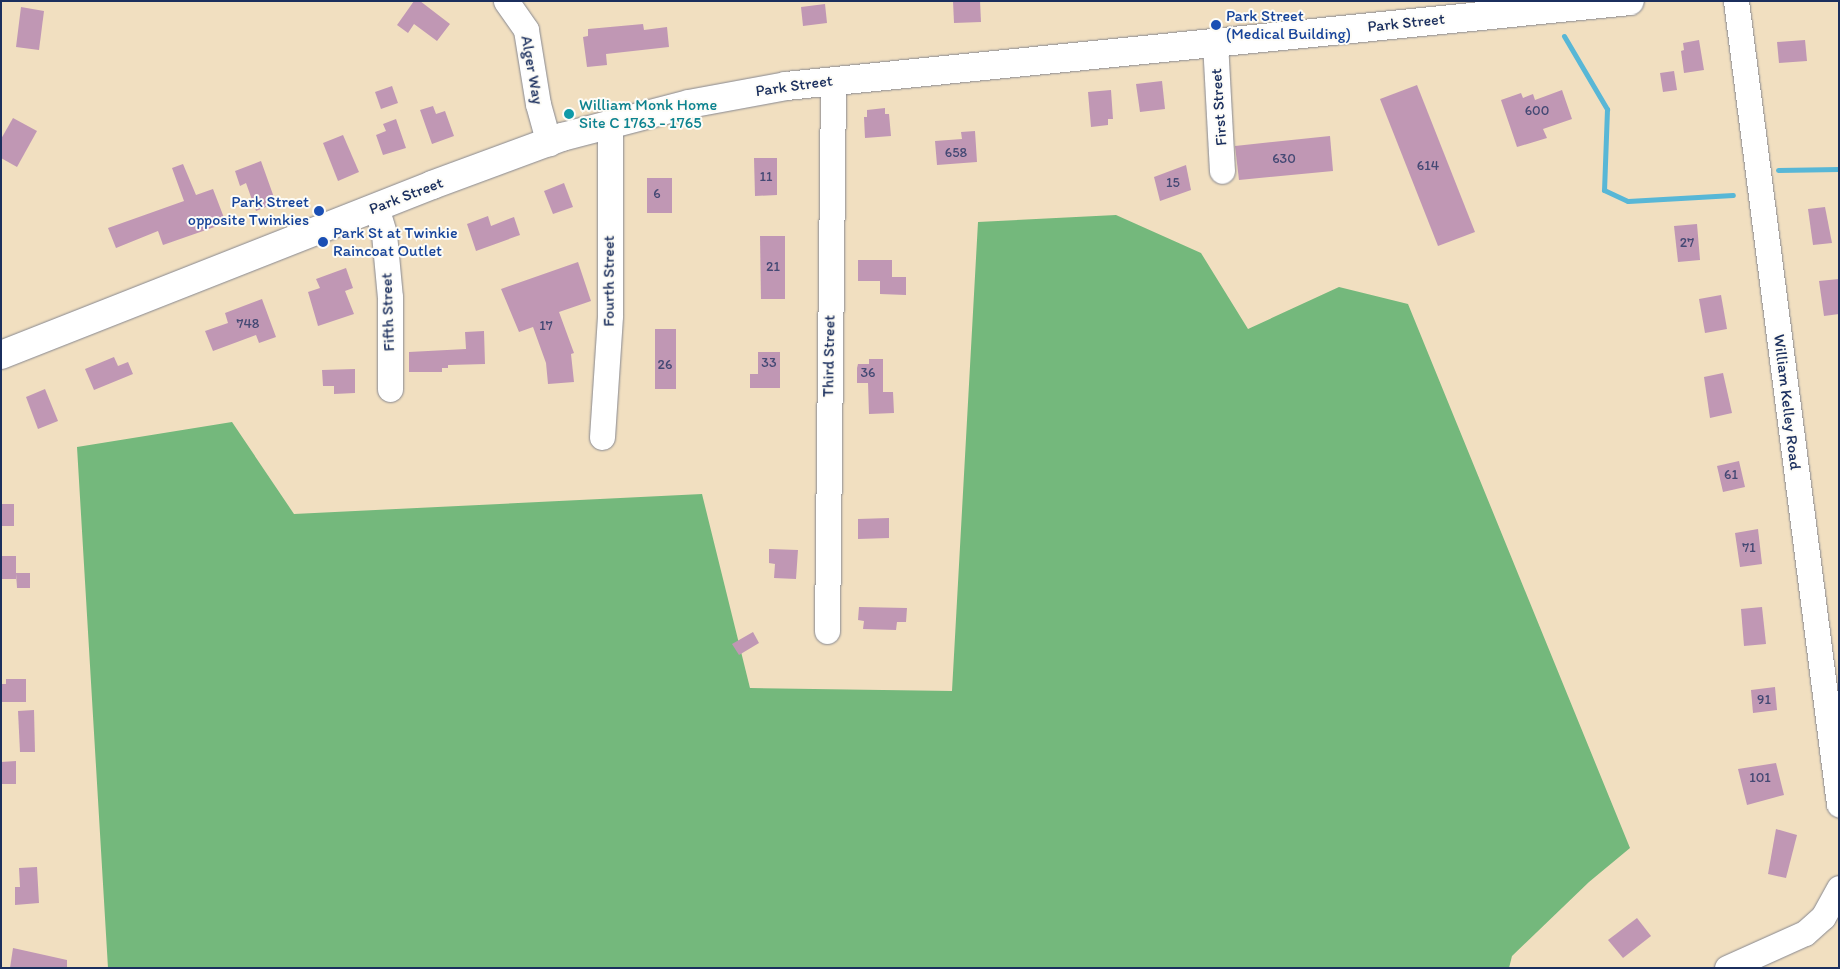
<!DOCTYPE html>
<style>
body{margin:0}
#map{position:relative;width:1840px;height:969px;overflow:hidden;background:#f1dfc0;font-family:Itim,sans-serif}
div>[style]{position:absolute}
.forest>*{inset:0;background:#74b87c}
.stream>*{height:5px;margin:-2.5px;padding:0 2.5px;transform-origin:2.5px;border-radius:2.5px;background:#58b7d6}
.building>*{inset:0;background:#c097b4}
.roads{filter:drop-shadow(0 0 1px #86878f) drop-shadow(0 0 1px #86878f)}
.minor>*{height:25px;margin:-12.5px;padding:0 12.5px;transform-origin:12.5px;border-radius:12.5px;background:#fff}
.major>*{height:28px;margin:-14px;padding:0 14px;transform-origin:14px;border-radius:14px;background:#fff}
.dots>*{width:14px;height:14px;translate:-50% -50%;box-sizing:border-box;border:2px solid #fdfcf7;border-radius:50%}
span{translate:-50% -50%;white-space:nowrap;text-align:center;line-height:1.15;-webkit-text-stroke:4px #fdfcf7;paint-order:stroke}
.number-label{font-size:14px;color:#444974}
.number-label span{-webkit-text-stroke-width:0}
.transit-label{font-size:16px;color:#164399}
.left{translate:0 -50%;text-align:left}
.right{translate:-100% -50%;text-align:right}
.street-label{font-size:16px;color:#1b2f5e}
.culture-label{font-size:16px;color:#0d838f}
.frame{position:absolute;inset:0;border:2px solid #1b2f5e;pointer-events:none}
</style>
<div id="map">
<div class="forest">
<div style="clip-path:polygon(1116px 215px,1201px 253px,1248px 329px,1339px 287px,1408px 304px,1630px 848px,1589px 882px,1512px 956px,1509px 968px,108px 968px,77px 447px,232px 422px,294px 514px,702px 494px,750px 688px,952px 691px,978px 222px)"></div>
</div>
<div class="stream">
<div style="left:1564px;top:36px;width:85px;rotate:59.5deg"></div>
<div style="left:1607px;top:109px;width:81px;rotate:92.1deg"></div>
<div style="left:1604px;top:190px;width:26px;rotate:25deg"></div>
<div style="left:1628px;top:201px;width:105px;rotate:-3.3deg"></div>
<div style="left:1778px;top:170px;width:61px;rotate:-0.9deg"></div>
</div>
<div class="building">
<div style="clip-path:polygon(414px 1px,420px 1px,450px 24px,437px 41px,414px 24px,408px 33px,397px 25px)"></div>
<div style="clip-path:polygon(953px 1px,980px 1px,981px 22px,954px 23px)"></div>
<div style="clip-path:polygon(825px 4px,827px 23px,803px 26px,801px 7px)"></div>
<div style="clip-path:polygon(21px 7px,44px 11px,39px 50px,16px 47px)"></div>
<div style="clip-path:polygon(643px 24px,644px 30px,667px 27px,669px 47px,606px 54px,607px 65px,587px 67px,583px 37px,588px 36px,588px 29px)"></div>
<div style="clip-path:polygon(1699px 40px,1704px 70px,1684px 73px,1681px 51px,1684px 50px,1683px 43px)"></div>
<div style="clip-path:polygon(1805px 40px,1807px 61px,1779px 63px,1777px 42px)"></div>
<div style="clip-path:polygon(1674px 71px,1677px 90px,1663px 92px,1660px 73px)"></div>
<div style="clip-path:polygon(1162px 81px,1165px 109px,1140px 112px,1136px 84px)"></div>
<div style="clip-path:polygon(1417px 85px,1475px 232px,1438px 246px,1380px 99px)"></div>
<div style="clip-path:polygon(392px 86px,398px 103px,381px 109px,375px 92px)"></div>
<div style="clip-path:polygon(1111px 90px,1113px 119px,1108px 119px,1108px 125px,1091px 127px,1088px 92px)"></div>
<div style="clip-path:polygon(1562px 90px,1572px 119px,1543px 129px,1547px 138px,1517px 147px,1501px 100px,1521px 93px,1523px 98px,1533px 94px,1535px 100px)"></div>
<div style="clip-path:polygon(433px 106px,436px 114px,445px 111px,454px 136px,432px 144px,420px 110px)"></div>
<div style="clip-path:polygon(885px 108px,885px 114px,889px 114px,891px 136px,865px 138px,864px 117px,867px 117px,867px 110px)"></div>
<div style="clip-path:polygon(13px 118px,37px 131px,17px 167px,1px 158px,1px 139px)"></div>
<div style="clip-path:polygon(396px 119px,406px 148px,383px 155px,376px 135px,386px 131px,383px 124px)"></div>
<div style="clip-path:polygon(975px 131px,977px 162px,937px 165px,935px 141px,962px 139px,961px 132px)"></div>
<div style="clip-path:polygon(343px 135px,359px 172px,338px 181px,323px 143px)"></div>
<div style="clip-path:polygon(1330px 136px,1333px 171px,1239px 180px,1235px 146px)"></div>
<div style="clip-path:polygon(754px 158px,777px 158px,777px 195px,755px 196px)"></div>
<div style="clip-path:polygon(261px 161px,276px 203px,256px 211px,246px 183px,240px 186px,235px 171px)"></div>
<div style="clip-path:polygon(183px 164px,196px 195px,213px 189px,226px 223px,163px 245px,158px 231px,116px 248px,108px 228px,184px 201px,172px 168px)"></div>
<div style="clip-path:polygon(1186px 165px,1191px 190px,1160px 201px,1154px 177px)"></div>
<div style="clip-path:polygon(647px 178px,672px 178px,672px 213px,647px 213px)"></div>
<div style="clip-path:polygon(564px 183px,573px 207px,553px 214px,544px 191px)"></div>
<div style="clip-path:polygon(1825px 207px,1832px 243px,1813px 245px,1808px 209px)"></div>
<div style="clip-path:polygon(488px 216px,491px 226px,514px 217px,520px 235px,476px 251px,467px 224px)"></div>
<div style="clip-path:polygon(1697px 224px,1700px 260px,1678px 262px,1674px 226px)"></div>
<div style="clip-path:polygon(760px 236px,785px 236px,785px 299px,761px 299px)"></div>
<div style="clip-path:polygon(858px 260px,892px 260px,892px 277px,906px 277px,906px 295px,880px 294px,880px 281px,858px 281px)"></div>
<div style="clip-path:polygon(578px 262px,591px 301px,559px 312px,574px 353px,571px 354px,574px 382px,548px 384px,546px 363px,533px 327px,519px 332px,501px 289px)"></div>
<div style="clip-path:polygon(346px 268px,353px 288px,345px 291px,354px 314px,318px 326px,308px 292px,320px 288px,316px 279px)"></div>
<div style="clip-path:polygon(1839px 279px,1839px 314px,1824px 316px,1819px 281px)"></div>
<div style="clip-path:polygon(1721px 295px,1727px 329px,1705px 333px,1699px 299px)"></div>
<div style="clip-path:polygon(262px 299px,276px 337px,259px 343px,256px 335px,213px 351px,205px 331px,228px 323px,225px 313px)"></div>
<div style="clip-path:polygon(655px 329px,676px 329px,676px 389px,655px 389px)"></div>
<div style="clip-path:polygon(484px 331px,485px 364px,448px 365px,448px 368px,442px 368px,442px 372px,409px 372px,409px 352px,466px 349px,465px 332px)"></div>
<div style="clip-path:polygon(758px 352px,780px 352px,780px 388px,750px 388px,750px 374px,758px 374px)"></div>
<div style="clip-path:polygon(114px 357px,118px 366px,128px 362px,133px 374px,94px 390px,85px 369px)"></div>
<div style="clip-path:polygon(869px 359px,883px 359px,883px 392px,893px 392px,894px 413px,869px 414px,868px 383px,857px 383px,857px 368px,858px 364px,869px 364px)"></div>
<div style="clip-path:polygon(355px 369px,355px 393px,334px 394px,334px 386px,323px 386px,322px 370px)"></div>
<div style="clip-path:polygon(1723px 373px,1732px 413px,1710px 418px,1704px 377px)"></div>
<div style="clip-path:polygon(45px 389px,58px 421px,38px 429px,26px 397px)"></div>
<div style="clip-path:polygon(1739px 461px,1745px 487px,1723px 492px,1717px 466px)"></div>
<div style="clip-path:polygon(1px 504px,14px 504px,14px 526px,1px 526px)"></div>
<div style="clip-path:polygon(889px 518px,889px 538px,858px 539px,858px 519px)"></div>
<div style="clip-path:polygon(1758px 529px,1762px 564px,1740px 567px,1735px 533px)"></div>
<div style="clip-path:polygon(769px 549px,798px 550px,796px 579px,774px 578px,775px 564px,769px 563px)"></div>
<div style="clip-path:polygon(1px 556px,16px 556px,16px 579px,1px 579px)"></div>
<div style="clip-path:polygon(16px 573px,30px 573px,30px 588px,17px 588px)"></div>
<div style="clip-path:polygon(859px 607px,907px 608px,906px 622px,897px 622px,896px 630px,863px 629px,864px 621px,858px 620px)"></div>
<div style="clip-path:polygon(1762px 607px,1766px 644px,1744px 646px,1741px 609px)"></div>
<div style="clip-path:polygon(753px 632px,759px 643px,739px 655px,732px 644px)"></div>
<div style="clip-path:polygon(6px 679px,26px 679px,26px 702px,1px 702px,1px 684px,6px 684px)"></div>
<div style="clip-path:polygon(1775px 687px,1777px 710px,1753px 713px,1751px 690px)"></div>
<div style="clip-path:polygon(34px 710px,35px 752px,20px 752px,18px 711px)"></div>
<div style="clip-path:polygon(16px 761px,16px 784px,1px 784px,1px 762px)"></div>
<div style="clip-path:polygon(1776px 763px,1784px 795px,1747px 805px,1738px 769px)"></div>
<div style="clip-path:polygon(1776px 829px,1797px 835px,1786px 878px,1768px 874px)"></div>
<div style="clip-path:polygon(37px 867px,39px 903px,15px 905px,15px 887px,20px 887px,19px 868px)"></div>
<div style="clip-path:polygon(1637px 918px,1651px 936px,1623px 958px,1608px 940px)"></div>
<div style="clip-path:polygon(13px 948px,67px 960px,67px 968px,10px 968px)"></div>
</div>
<div class="roads">
<div class="minor">
<div style="left:506px;top:1px;width:35px;rotate:55deg"></div>
<div style="left:526px;top:30px;width:75px;rotate:80.8deg"></div>
<div style="left:538px;top:104px;width:41px;rotate:74.6deg"></div>
<div style="left:1736px;top:1px;width:810px;rotate:82.69deg"></div>
<div style="left:1215px;top:42px;width:129px;rotate:86.9deg"></div>
<div style="left:376px;top:207px;width:28px;rotate:73deg"></div>
<div style="left:384px;top:234px;width:63px;rotate:84.6deg"></div>
<div style="left:390px;top:297px;width:92px;rotate:90deg"></div>
<div style="left:602px;top:437px;width:122px;rotate:-86.2deg"></div>
<div style="left:610px;top:315px;width:191px;rotate:-90deg"></div>
<div style="left:827px;top:631px;width:550px;rotate:-89.37deg"></div>
<div style="left:1727px;top:968px;width:85px;rotate:-24.2deg"></div>
<div style="left:1805px;top:933px;width:24px;rotate:-42deg"></div>
<div style="left:1823px;top:917px;width:33px;rotate:-61deg"></div>
</div>
<div class="major">
<div style="left:1px;top:355px;width:463px;rotate:-21.5deg"></div>
<div style="left:432px;top:185px;width:139px;rotate:-20.3deg"></div>
<div style="left:562px;top:137px;width:131px;rotate:-14.6deg"></div>
<div style="left:689px;top:104px;width:99px;rotate:-10.5deg"></div>
<div style="left:786px;top:86px;width:848px;rotate:-5.75deg"></div>
</div>
</div>
<div class="dots">
<div style="left:1216px;top:25px;background:#1a4fb4"></div>
<div style="left:569px;top:114px;background:#0f9aa8"></div>
<div style="left:319px;top:211px;background:#1a4fb4"></div>
<div style="left:323px;top:242px;background:#1a4fb4"></div>
</div>
<div class="number-label">
<span style="left:1537px;top:111px">600</span>
<span style="left:956px;top:153px">658</span>
<span style="left:1284px;top:159px">630</span>
<span style="left:1428px;top:166px">614</span>
<span style="left:766px;top:177px">11</span>
<span style="left:1173px;top:183px">15</span>
<span style="left:657px;top:194px">6</span>
<span style="left:1687px;top:243px">27</span>
<span style="left:773px;top:267px">21</span>
<span style="left:248px;top:324px">748</span>
<span style="left:546px;top:326px">17</span>
<span style="left:769px;top:363px">33</span>
<span style="left:665px;top:365px">26</span>
<span style="left:868px;top:373px">36</span>
<span style="left:1731px;top:475px">61</span>
<span style="left:1749px;top:548px">71</span>
<span style="left:1764px;top:700px">91</span>
<span style="left:1760px;top:778px">101</span>
</div>
<div class="transit-label">
<span class="left" style="left:1226px;top:25px">Park Street<br>(Medical Building)</span>
<span class="right" style="left:309px;top:211px">Park Street<br>opposite Twinkies</span>
<span class="left" style="left:333px;top:242px">Park St at Twinkie<br>Raincoat Outlet</span>
</div>
<div class="street-label">
<span style="left:1406px;top:23px;rotate:-6deg">Park Street</span>
<span style="left:532px;top:70px;rotate:80deg">Alger Way</span>
<span style="left:794px;top:86px;rotate:-8deg">Park Street</span>
<span style="left:1219px;top:107px;rotate:-94deg">First Street</span>
<span style="left:406px;top:196px;rotate:-21deg">Park Street</span>
<span style="left:609px;top:281px;rotate:-90deg">Fourth Street</span>
<span style="left:388px;top:312px;rotate:-92deg">Fifth Street</span>
<span style="left:829px;top:356px;rotate:-89deg">Third Street</span>
<span style="left:1787px;top:402px;rotate:83deg">William Kelley Road</span>
</div>
<div class="culture-label">
<span class="left" style="left:579px;top:114px">William Monk Home<br>Site C 1763 - 1765</span>
</div>
<div class="frame"></div>
</div>
